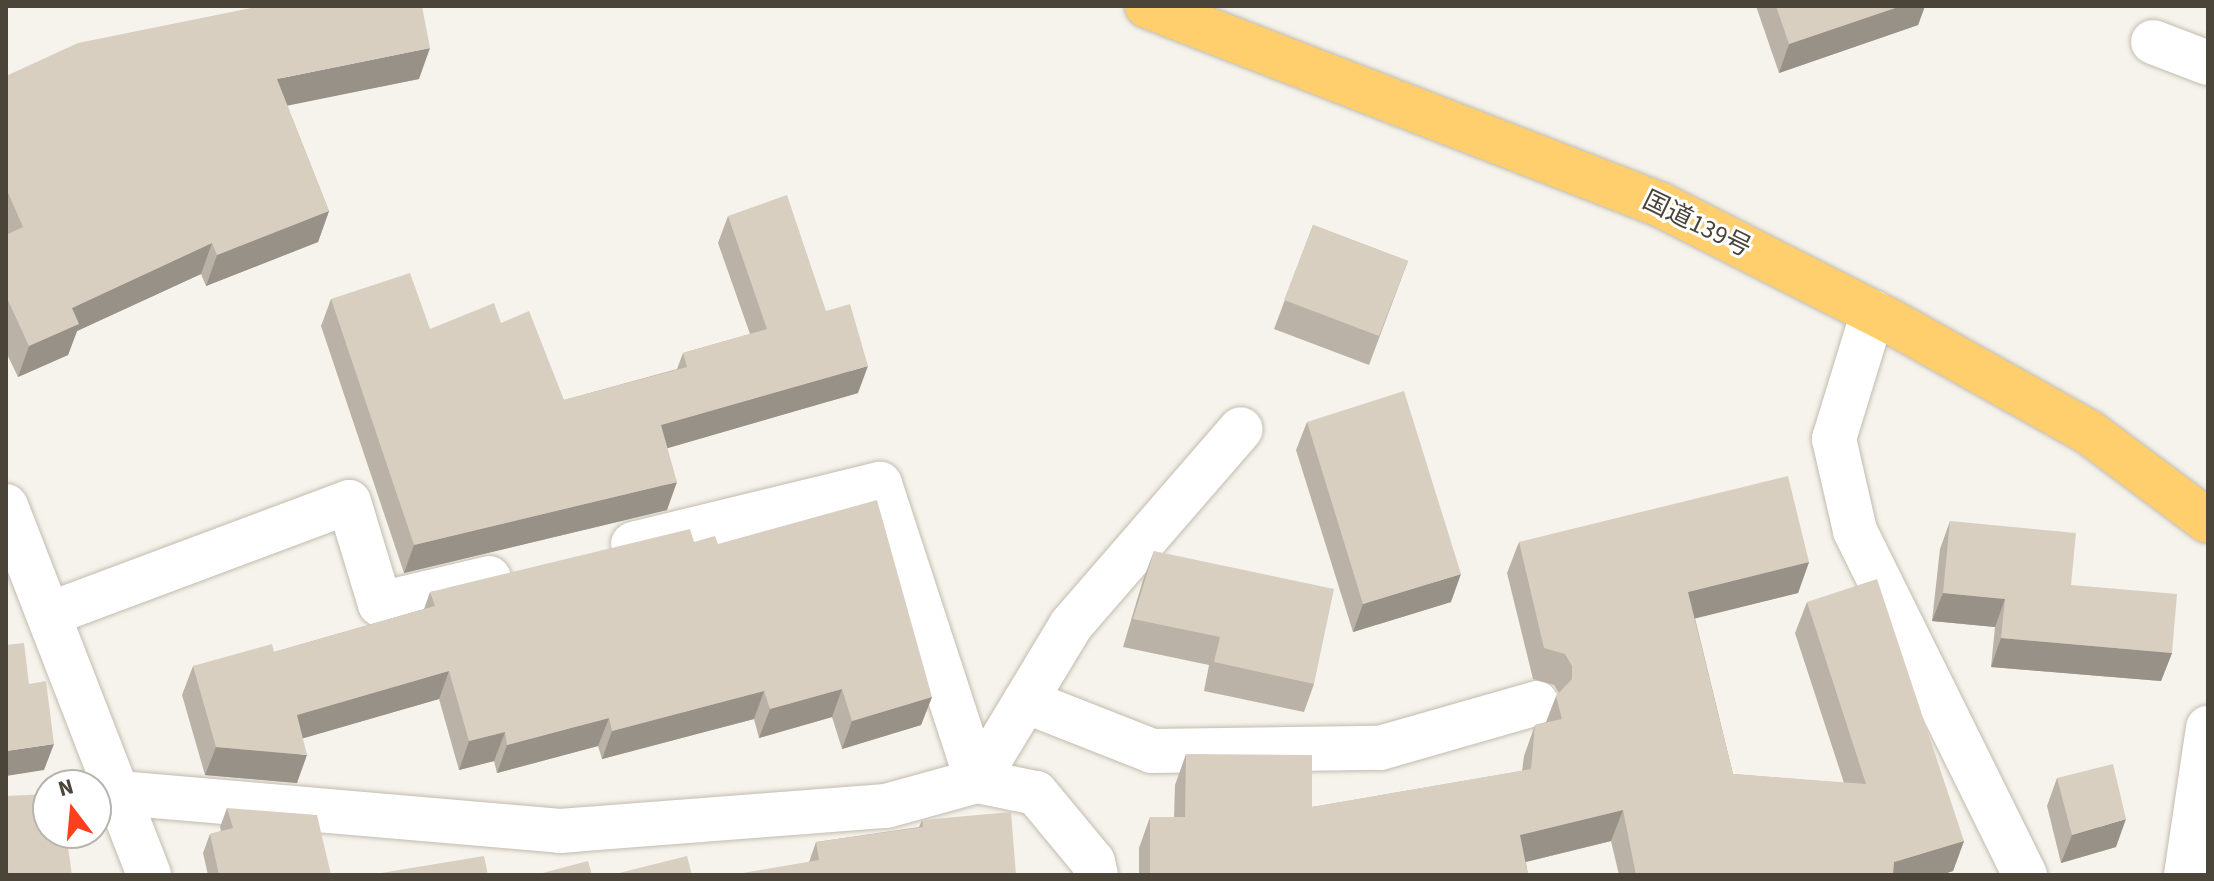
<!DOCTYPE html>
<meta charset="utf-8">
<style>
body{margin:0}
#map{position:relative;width:2214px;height:881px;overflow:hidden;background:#f6f3ec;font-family:"Source Sans 3","Noto Sans JP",sans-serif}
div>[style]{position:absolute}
.roads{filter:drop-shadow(0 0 2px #c2bbae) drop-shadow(0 0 2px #c2bbae)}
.minor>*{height:44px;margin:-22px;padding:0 22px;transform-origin:22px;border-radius:22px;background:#fff}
.highway>*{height:44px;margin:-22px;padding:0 22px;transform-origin:22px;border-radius:22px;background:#ffcf6e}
.wall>*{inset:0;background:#bab2a6}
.shaded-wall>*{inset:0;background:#979187}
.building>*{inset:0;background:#d8cfc1}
span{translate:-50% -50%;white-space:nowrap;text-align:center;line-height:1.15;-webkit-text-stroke:6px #fff;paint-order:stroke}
.street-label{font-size:26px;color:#4b4439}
.frame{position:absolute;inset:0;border:8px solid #4b4439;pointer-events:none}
.north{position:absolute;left:32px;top:769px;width:80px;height:80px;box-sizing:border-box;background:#fff;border:2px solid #b7b4b0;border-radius:50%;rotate:344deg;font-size:22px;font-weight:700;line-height:32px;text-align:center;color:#4b4439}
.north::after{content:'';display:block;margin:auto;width:28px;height:36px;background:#fc3f1d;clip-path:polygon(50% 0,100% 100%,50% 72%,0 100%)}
</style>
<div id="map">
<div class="roads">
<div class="minor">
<div style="left:2153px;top:42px;width:59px;rotate:20.9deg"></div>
<div style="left:1873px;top:312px;width:133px;rotate:107.1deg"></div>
<div style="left:1834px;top:439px;width:94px;rotate:77.1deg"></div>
<div style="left:1855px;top:531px;width:384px;rotate:63.7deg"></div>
<div style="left:6px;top:506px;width:396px;rotate:68.8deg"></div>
<div style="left:633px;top:544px;width:254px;rotate:-13.7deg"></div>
<div style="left:880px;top:484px;width:312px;rotate:71.9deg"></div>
<div style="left:52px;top:613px;width:317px;rotate:-20.5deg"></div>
<div style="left:349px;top:502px;width:107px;rotate:73.1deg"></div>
<div style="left:380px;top:604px;width:112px;rotate:-13.4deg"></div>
<div style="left:1025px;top:701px;width:136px;rotate:21.5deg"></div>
<div style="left:1152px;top:751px;width:228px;rotate:-0.8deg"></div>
<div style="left:1380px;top:748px;width:163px;rotate:-16deg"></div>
<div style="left:977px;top:781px;width:182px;rotate:-58.9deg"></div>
<div style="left:1071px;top:625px;width:259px;rotate:-49.1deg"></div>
<div style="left:96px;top:791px;width:466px;rotate:4.9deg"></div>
<div style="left:560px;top:831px;width:327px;rotate:-4.4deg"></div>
<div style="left:886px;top:806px;width:94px;rotate:-15.4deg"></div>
<div style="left:977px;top:781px;width:60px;rotate:11.5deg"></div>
<div style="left:1036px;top:793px;width:89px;rotate:50.4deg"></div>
<div style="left:1093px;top:862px;width:13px;rotate:77deg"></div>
<div style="left:2186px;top:875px;width:149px;rotate:-81.5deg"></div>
</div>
<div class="highway">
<div style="left:1147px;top:6px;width:551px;rotate:21.16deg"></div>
<div style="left:1661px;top:205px;width:257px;rotate:26.9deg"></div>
<div style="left:1890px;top:321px;width:229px;rotate:29.2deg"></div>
<div style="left:2090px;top:433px;width:147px;rotate:36.7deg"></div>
</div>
</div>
<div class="wall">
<div style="clip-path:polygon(1756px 6px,1925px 6px,1918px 25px,1779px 73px)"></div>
<div style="clip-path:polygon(6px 76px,419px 79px,287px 105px,329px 211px,318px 242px,206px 286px,201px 274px,77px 331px,68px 355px,18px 377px,6px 352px)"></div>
<div style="clip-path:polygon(728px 216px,826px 311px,858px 393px,667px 448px,667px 510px,404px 573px,321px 326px,331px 299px,430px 329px,501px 323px,564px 400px,677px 369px,683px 353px,750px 334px,718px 243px)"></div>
<div style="clip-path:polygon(1313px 225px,1408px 261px,1369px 365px,1274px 329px)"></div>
<div style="clip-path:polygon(1307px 422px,1451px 602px,1353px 632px,1296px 450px)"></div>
<div style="clip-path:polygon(1950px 521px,2071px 585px,2172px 653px,2161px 681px,1991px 667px,1995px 627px,1932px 621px,1940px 549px)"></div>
<div style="clip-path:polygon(694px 542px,718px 544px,932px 697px,921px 725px,842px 749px,832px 717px,759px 738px,754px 719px,602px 759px,598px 746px,497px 773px,494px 761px,459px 770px,439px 699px,303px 738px,297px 783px,205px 775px,182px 695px,193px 666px,274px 652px,424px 609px,430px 592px)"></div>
<div style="clip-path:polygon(1519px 542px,1809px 562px,1798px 593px,1695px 618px,1733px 774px,1844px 783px,1795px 633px,1807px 602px,1964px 841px,1953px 871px,1941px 875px,1619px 875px,1611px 841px,1526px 862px,1528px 875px,1139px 875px,1139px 848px,1150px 817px,1174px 817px,1175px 785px,1186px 754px,1312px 807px,1522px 771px,1524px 756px,1535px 725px,1546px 722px,1556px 696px,1559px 693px,1554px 685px,1533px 679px,1507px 573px)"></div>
<div style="clip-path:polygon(1154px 551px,1314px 684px,1304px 712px,1204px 691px,1209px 665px,1123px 647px,1143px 580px)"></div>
<div style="clip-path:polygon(2057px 778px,2116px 847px,2061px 863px,2047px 806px)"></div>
<div style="clip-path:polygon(227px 808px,331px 875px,208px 875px,203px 853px,210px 834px,221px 831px,220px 827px)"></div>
<div style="clip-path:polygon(922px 820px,1016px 875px,809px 862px,816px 842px,919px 827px)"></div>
</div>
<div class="shaded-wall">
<div style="clip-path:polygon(1901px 6px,1925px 6px,1918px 25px,1779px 73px,1789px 44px)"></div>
<div style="clip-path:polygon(430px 48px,419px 79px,266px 110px,277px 79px)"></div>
<div style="clip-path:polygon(329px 211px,318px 242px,206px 286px,217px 255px)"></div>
<div style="clip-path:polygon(212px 243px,201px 274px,77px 331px,68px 355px,18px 377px,29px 346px,72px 308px)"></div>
<div style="clip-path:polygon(868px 366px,858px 393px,651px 453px,661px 425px)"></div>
<div style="clip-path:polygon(677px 482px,667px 510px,404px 573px,414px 545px)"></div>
<div style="clip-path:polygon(1809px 562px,1798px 593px,1677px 623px,1688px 592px)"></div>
<div style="clip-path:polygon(1461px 574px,1451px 602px,1353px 632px,1363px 604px)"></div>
<div style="clip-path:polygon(1943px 593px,2005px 599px,1995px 627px,1932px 621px)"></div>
<div style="clip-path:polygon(2001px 638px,2172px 653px,2161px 681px,1991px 667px)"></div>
<div style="clip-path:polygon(449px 671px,439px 699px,287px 743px,297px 715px)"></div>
<div style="clip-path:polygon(842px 689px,832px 717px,759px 738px,770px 709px)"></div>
<div style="clip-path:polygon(764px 691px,754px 719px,602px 759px,612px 731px)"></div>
<div style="clip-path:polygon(932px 697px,921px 725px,842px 749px,852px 721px)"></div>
<div style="clip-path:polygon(609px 718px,598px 746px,497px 773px,507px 745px)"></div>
<div style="clip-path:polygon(505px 732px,494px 761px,459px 770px,469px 741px)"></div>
<div style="clip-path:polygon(54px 744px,44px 770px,6px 776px,6px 751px)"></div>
<div style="clip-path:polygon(216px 747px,307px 755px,297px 783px,205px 775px)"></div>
<div style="clip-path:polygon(1623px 810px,1611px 841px,1509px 866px,1520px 835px)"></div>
<div style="clip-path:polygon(2126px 819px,2116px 847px,2061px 863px,2072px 835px)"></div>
<div style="clip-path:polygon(1964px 841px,1953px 871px,1941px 875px,1889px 875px,1894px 862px)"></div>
</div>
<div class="building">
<div style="clip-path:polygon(261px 6px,422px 6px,430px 48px,277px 79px,329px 211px,217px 255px,212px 243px,72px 308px,79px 324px,29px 346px,6px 296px,6px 235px,23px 227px,6px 188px,6px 76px,78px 43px)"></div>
<div style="clip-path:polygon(1776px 6px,1901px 6px,1789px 44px)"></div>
<div style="clip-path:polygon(787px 195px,826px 311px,850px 304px,868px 366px,661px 425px,677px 482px,414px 545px,331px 299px,410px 273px,430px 329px,494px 303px,501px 323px,529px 311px,564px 400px,687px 367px,683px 353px,767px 329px,728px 216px)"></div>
<div style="clip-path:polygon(1313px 225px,1408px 261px,1379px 336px,1284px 300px)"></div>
<div style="clip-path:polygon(1404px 391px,1461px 574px,1363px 604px,1307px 422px)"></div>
<div style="clip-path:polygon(1788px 476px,1809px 562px,1688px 592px,1733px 774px,1866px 784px,1807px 602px,1877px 579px,1964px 841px,1894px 862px,1893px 875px,1636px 875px,1623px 810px,1520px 835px,1528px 875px,1150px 875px,1150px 817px,1185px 817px,1186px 754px,1312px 755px,1312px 807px,1531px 769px,1535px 725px,1562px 719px,1556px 696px,1572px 679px,1572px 666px,1565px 654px,1544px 648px,1519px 542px)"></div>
<div style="clip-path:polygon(877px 500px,932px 697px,852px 721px,842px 689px,770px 709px,764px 691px,612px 731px,609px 718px,507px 745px,505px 732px,469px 741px,449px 671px,297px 715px,307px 755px,216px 747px,193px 666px,272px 644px,274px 652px,435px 606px,430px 592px,690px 529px,694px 542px,715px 536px,718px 544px)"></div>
<div style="clip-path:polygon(1950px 521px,2076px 533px,2071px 585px,2177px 594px,2172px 653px,2001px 638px,2005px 599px,1943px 593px)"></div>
<div style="clip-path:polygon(1154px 551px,1334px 589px,1314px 684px,1214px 662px,1220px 637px,1133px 619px)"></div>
<div style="clip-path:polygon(24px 643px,29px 684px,46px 681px,54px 744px,6px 751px,6px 645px)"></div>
<div style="clip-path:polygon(2113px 764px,2126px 819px,2072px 835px,2057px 778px)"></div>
<div style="clip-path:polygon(48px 794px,48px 833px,66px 833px,72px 875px,6px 875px,6px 796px)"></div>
<div style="clip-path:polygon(227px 808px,317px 815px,331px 875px,219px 875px,210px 834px,233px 828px)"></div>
<div style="clip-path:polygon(1011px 812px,1016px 875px,731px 875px,819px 860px,816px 842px,923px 827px,922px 820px)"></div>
<div style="clip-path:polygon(484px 856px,488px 875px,369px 875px)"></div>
<div style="clip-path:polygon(687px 856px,692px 875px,611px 875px)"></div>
<div style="clip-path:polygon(588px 861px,592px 875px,535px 875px)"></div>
</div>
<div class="street-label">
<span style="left:1697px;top:224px;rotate:26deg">国道139号</span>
</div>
<div class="frame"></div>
<div class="north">N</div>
</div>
